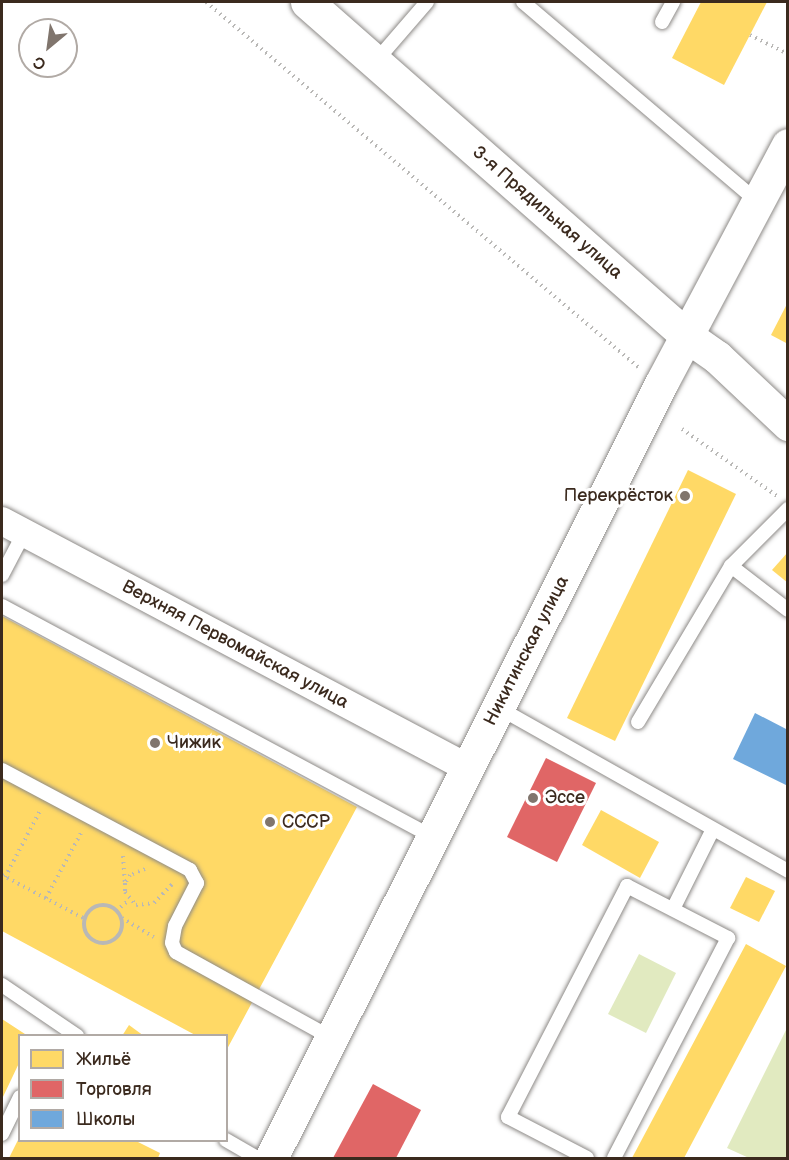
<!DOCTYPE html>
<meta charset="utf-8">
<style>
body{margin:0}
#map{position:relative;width:789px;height:1160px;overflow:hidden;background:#fff;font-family:"Balsamiq Sans",sans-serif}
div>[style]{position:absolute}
.green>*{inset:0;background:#e1eac0}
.homes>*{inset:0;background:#ffd966}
.shops>*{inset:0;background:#e06666}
.schools>*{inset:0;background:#6fa8dc}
.path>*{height:4px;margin-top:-2px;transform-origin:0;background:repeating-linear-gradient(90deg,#b9b8b6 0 1.5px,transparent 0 6px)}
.path>.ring{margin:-2px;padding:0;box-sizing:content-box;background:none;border:4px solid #b9b8b6;border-radius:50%}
.roads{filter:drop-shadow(0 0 2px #8e8b88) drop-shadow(0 0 2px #8e8b88)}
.service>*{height:14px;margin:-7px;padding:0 7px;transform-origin:7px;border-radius:7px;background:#fff}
.minor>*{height:28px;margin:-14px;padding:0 14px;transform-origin:14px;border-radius:14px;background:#fff}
.tertiary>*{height:33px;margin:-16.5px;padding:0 16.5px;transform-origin:16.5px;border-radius:16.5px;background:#fff}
.dots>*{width:16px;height:16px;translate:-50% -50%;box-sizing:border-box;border:3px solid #fff;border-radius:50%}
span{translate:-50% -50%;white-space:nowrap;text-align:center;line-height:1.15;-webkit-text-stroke:6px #fff;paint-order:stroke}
.street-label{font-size:18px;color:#3b2a1e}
.poi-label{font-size:18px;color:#3b2a1e}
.right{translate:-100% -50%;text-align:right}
.left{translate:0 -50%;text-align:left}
.frame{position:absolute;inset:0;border:3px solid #3b2a1e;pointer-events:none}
.legend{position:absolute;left:18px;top:1034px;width:210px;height:108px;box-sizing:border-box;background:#fff;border:2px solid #b1aaa5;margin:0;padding:8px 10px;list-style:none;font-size:18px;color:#3b2a1e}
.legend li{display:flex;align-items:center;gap:12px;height:30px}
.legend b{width:30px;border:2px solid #b1aaa5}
.north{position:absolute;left:18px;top:18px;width:60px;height:60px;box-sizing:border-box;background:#fff;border:2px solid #b1aaa5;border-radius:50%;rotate:209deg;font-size:16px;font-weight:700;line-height:24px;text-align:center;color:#3b2a1e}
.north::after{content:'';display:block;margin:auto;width:21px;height:27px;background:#80756d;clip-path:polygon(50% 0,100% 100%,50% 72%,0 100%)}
</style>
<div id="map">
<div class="green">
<div style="clip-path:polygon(639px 954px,676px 973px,646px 1033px,608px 1014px)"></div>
<div style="clip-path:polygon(787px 1028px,787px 1158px,749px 1158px,727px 1148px)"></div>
</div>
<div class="homes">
<div style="clip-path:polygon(701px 2px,767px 2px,724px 85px,672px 58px)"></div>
<div style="clip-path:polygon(788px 302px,788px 344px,771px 335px)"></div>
<div style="clip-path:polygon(688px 470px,736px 494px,615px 741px,567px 718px)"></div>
<div style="clip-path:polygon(788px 552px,788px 583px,772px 570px)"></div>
<div style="clip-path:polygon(2px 616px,357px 807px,226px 1051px,226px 1036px,197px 1036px,2px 931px)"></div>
<div style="clip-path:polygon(601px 810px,659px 842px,640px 878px,582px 845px)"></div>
<div style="clip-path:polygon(746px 877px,775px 891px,759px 922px,730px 908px)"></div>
<div style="clip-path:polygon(746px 944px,786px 966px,684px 1158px,632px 1158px)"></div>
<div style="clip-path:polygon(2px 1019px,28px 1036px,20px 1036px,20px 1061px,2px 1099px)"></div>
<div style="clip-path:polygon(129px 1025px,144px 1036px,122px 1036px)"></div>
<div style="clip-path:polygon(20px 1136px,20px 1140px,134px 1140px,160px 1153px,158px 1158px,9px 1158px)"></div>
</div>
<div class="shops">
<div style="clip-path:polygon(546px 758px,596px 783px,557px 862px,507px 837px)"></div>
<div style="clip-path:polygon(373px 1084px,421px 1110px,396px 1158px,333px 1158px)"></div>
</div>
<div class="schools">
<div style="clip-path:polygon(755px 713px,788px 730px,788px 786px,733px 759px)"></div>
</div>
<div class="path">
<div style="left:206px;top:2px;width:566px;rotate:40.19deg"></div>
<div style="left:750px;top:35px;width:42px;rotate:26.6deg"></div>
<div style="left:682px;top:429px;width:116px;rotate:35.2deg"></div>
<div style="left:123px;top:856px;width:26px;rotate:86deg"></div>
<div style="left:145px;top:869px;width:16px;rotate:158deg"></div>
<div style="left:130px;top:875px;width:9px;rotate:122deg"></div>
<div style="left:125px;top:883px;width:9px;rotate:90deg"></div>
<div style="left:125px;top:892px;width:17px;rotate:50deg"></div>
<div style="left:136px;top:905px;width:18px;rotate:-6deg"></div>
<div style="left:154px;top:903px;width:29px;rotate:-46deg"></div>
<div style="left:2px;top:875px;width:94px;rotate:27.9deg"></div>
<div style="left:5px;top:877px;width:75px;rotate:-62.1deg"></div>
<div style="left:46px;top:898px;width:74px;rotate:-61.7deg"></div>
<div class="ring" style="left:84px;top:905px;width:34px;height:34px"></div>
<div style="left:116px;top:911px;width:17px;rotate:-40deg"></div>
<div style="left:122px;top:918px;width:37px;rotate:31deg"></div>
<div style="left:162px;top:1140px;width:3px"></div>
</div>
<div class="roads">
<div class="service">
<div style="left:523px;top:2px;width:310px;rotate:40.4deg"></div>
<div style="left:662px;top:22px;width:23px;rotate:-61deg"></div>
<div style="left:376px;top:61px;width:78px;rotate:-49.2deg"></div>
<div style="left:731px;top:566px;width:81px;rotate:-45deg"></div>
<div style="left:2px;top:575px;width:47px;rotate:-62.4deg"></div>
<div style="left:2px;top:606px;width:489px;rotate:28.2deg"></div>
<div style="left:499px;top:708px;width:332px;rotate:29.4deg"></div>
<div style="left:638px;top:722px;width:182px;rotate:-59.2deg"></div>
<div style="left:731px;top:566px;width:72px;rotate:37.7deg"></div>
<div style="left:2px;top:770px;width:213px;rotate:28deg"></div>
<div style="left:190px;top:870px;width:15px;rotate:62deg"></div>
<div style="left:197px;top:883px;width:48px;rotate:117.1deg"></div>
<div style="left:175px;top:926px;width:17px;rotate:100deg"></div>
<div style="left:172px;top:943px;width:10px;rotate:66deg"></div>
<div style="left:176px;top:952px;width:178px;rotate:28.9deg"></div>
<div style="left:673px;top:909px;width:89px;rotate:-63.4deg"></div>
<div style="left:2px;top:985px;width:91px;rotate:34.2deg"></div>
<div style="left:2px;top:1134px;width:41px;rotate:-64.1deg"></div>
<div style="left:226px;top:1140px;width:36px;rotate:30deg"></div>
<div style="left:587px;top:1158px;width:89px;rotate:-152.6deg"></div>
<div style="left:508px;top:1117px;width:260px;rotate:-62.7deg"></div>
<div style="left:627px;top:886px;width:114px;rotate:27.2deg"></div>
<div style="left:728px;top:938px;width:248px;rotate:117.4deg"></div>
</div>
<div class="minor">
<div style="left:2px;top:521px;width:527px;rotate:27.93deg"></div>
</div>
<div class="tertiary">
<div style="left:307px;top:2px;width:506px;rotate:41.31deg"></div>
<div style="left:687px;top:336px;width:37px;rotate:35deg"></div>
<div style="left:717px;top:357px;width:98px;rotate:43.3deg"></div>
<div style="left:271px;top:1158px;width:871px;rotate:-63.26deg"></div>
<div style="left:663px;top:380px;width:266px;rotate:-62deg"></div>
</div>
</div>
<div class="dots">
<div style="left:685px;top:496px;background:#80756d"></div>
<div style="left:155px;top:743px;background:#80756d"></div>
<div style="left:533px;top:798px;background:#80756d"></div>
<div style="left:270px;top:822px;background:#80756d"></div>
</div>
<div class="street-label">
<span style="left:547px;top:213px;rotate:41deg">3-я Прядильная улица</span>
<span style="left:235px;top:645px;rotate:28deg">Верхняя Первомайская улица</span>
<span style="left:527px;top:651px;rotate:-63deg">Никитинская улица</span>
</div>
<div class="poi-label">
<span class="right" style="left:673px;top:496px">Перекрёсток</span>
<span class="left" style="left:167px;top:743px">Чижик</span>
<span class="left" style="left:545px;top:798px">Эссе</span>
<span class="left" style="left:282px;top:822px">СССР</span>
</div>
<div class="frame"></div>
<ul class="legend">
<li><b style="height:16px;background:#ffd966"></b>Жильё</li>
<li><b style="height:16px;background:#e06666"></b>Торговля</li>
<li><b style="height:16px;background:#6fa8dc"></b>Школы</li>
</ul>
<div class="north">С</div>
</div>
